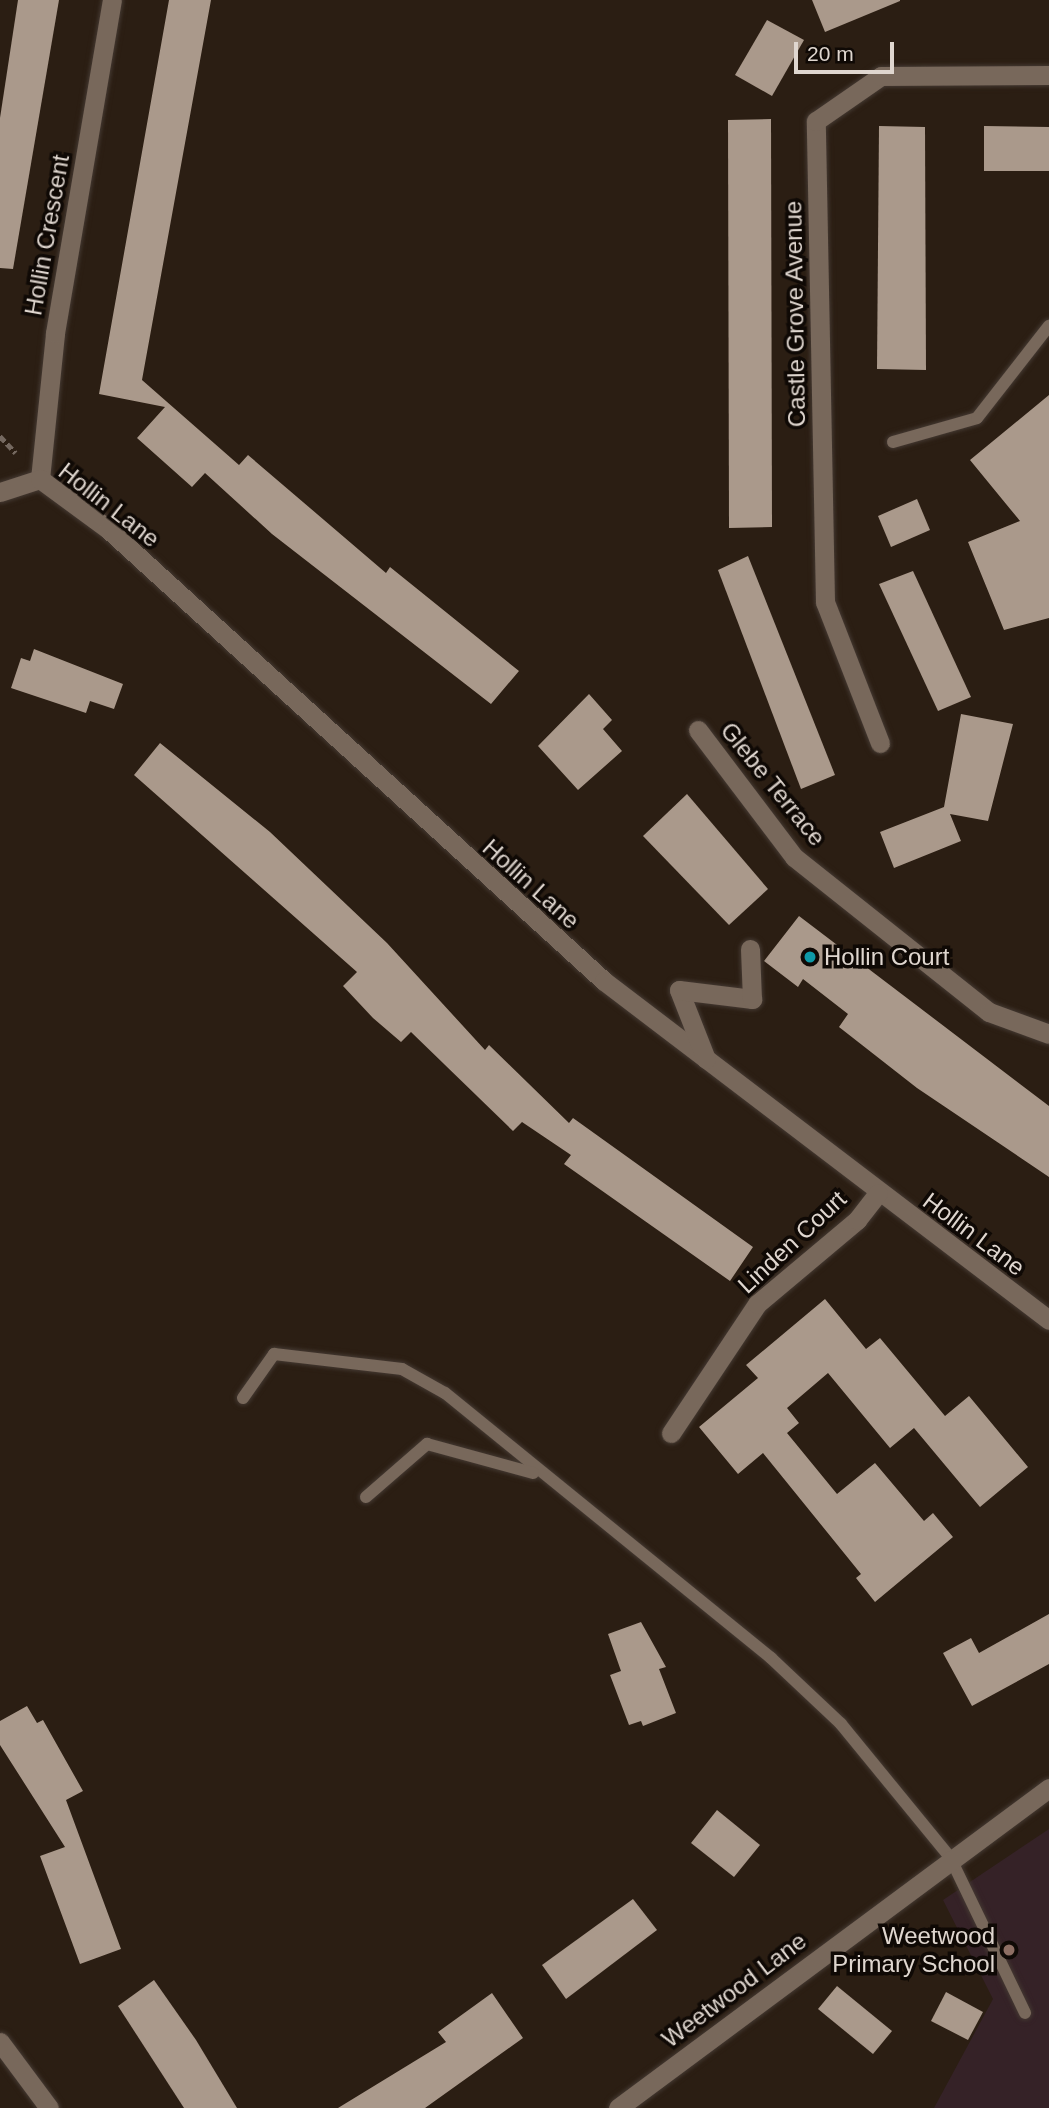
<!DOCTYPE html>
<style>
body{margin:0}
#map{position:relative;width:1049px;height:2108px;overflow:hidden;background:#2b1e13;font-family:Arial,sans-serif}
div>[style]{position:absolute}
.education>*{inset:0;background:#352227}
.building>*{inset:0;background:#aa998b}
.path>*{height:4.5px;margin-top:-2.25px;transform-origin:0;background:repeating-linear-gradient(90deg,#756960 0 7px,transparent 0 10.5px)}
.roads{filter:drop-shadow(0 0 2px #443932) drop-shadow(0 0 2px #443932)}
.service>*{height:12px;margin:-6px;padding:0 6px;transform-origin:6px;border-radius:6px;background:#78685b}
.minor>*{height:19px;margin:-9.5px;padding:0 9.5px;transform-origin:9.5px;border-radius:9.5px;background:#78685b}
.tertiary>*{height:19px;margin:-9.5px;padding:0 9.5px;transform-origin:9.5px;border-radius:9.5px;background:#78685b}
.dots>*{width:19px;height:19px;translate:-50% -50%;box-sizing:border-box;border:4px solid #0f0905;border-radius:50%}
span{translate:-50% -50%;white-space:nowrap;text-align:center;line-height:1.15;-webkit-text-stroke:7px #0f0905;paint-order:stroke}
.street-label{font-size:24px;color:#dfd6cf}
.poi-label{font-size:24px;color:#dfd6cf}
.left{translate:0 -50%;text-align:left}
.right{translate:-100% -50%;text-align:right}
.scale{position:absolute;left:794px;top:42px;width:100px;height:32px;box-sizing:border-box;border:4px solid #dfd6cf;border-top:0;padding-left:9px;font-size:21px;line-height:24px;white-space:nowrap;color:#dfd6cf;-webkit-text-stroke:5px #0f0905;paint-order:stroke}
</style>
<div id="map">
<div class="education">
<div style="clip-path:polygon(1049px 1829px,1049px 2108px,934px 2108px,993px 1999px,943px 1900px)"></div>
</div>
<div class="building">
<div style="clip-path:polygon(18px 0,59px 0,13px 269px,0 268px,0 118px)"></div>
<div style="clip-path:polygon(169px 0,211px 0,142px 380px,239px 465px,248px 455px,386px 573px,390px 567px,519px 671px,491px 704px,272px 534px,205px 473px,192px 487px,137px 438px,165px 407px,99px 394px)"></div>
<div style="clip-path:polygon(812px 0,900px 0,900px 1px,825px 32px)"></div>
<div style="clip-path:polygon(767px 20px,804px 40px,772px 96px,735px 75px)"></div>
<div style="clip-path:polygon(771px 119px,772px 527px,729px 528px,728px 120px)"></div>
<div style="clip-path:polygon(879px 126px,925px 127px,926px 370px,877px 369px)"></div>
<div style="clip-path:polygon(984px 126px,1049px 127px,1049px 171px,984px 171px)"></div>
<div style="clip-path:polygon(1049px 395px,1049px 618px,1004px 630px,968px 542px,1020px 521px,970px 460px)"></div>
<div style="clip-path:polygon(917px 499px,930px 530px,891px 547px,878px 516px)"></div>
<div style="clip-path:polygon(748px 556px,835px 775px,801px 789px,718px 570px)"></div>
<div style="clip-path:polygon(913px 571px,971px 697px,938px 711px,879px 584px)"></div>
<div style="clip-path:polygon(34px 649px,123px 684px,114px 709px,90px 701px,86px 713px,11px 688px,21px 658px,30px 661px)"></div>
<div style="clip-path:polygon(589px 694px,612px 720px,603px 729px,622px 751px,578px 790px,538px 746px)"></div>
<div style="clip-path:polygon(961px 714px,1013px 724px,988px 821px,950px 814px,961px 841px,894px 868px,880px 832px,944px 807px)"></div>
<div style="clip-path:polygon(160px 743px,270px 832px,387px 943px,485px 1050px,489px 1045px,569px 1123px,573px 1118px,753px 1247px,730px 1281px,564px 1164px,571px 1155px,522px 1122px,513px 1131px,411px 1032px,401px 1042px,373px 1018px,343px 986px,357px 972px,134px 775px)"></div>
<div style="clip-path:polygon(687px 794px,768px 889px,729px 925px,643px 836px)"></div>
<div style="clip-path:polygon(799px 916px,1049px 1106px,1049px 1177px,917px 1088px,839px 1027px,848px 1014px,803px 979px,798px 987px,764px 961px)"></div>
<div style="clip-path:polygon(825px 1299px,866px 1349px,880px 1338px,945px 1416px,969px 1396px,1028px 1467px,980px 1507px,914px 1428px,890px 1448px,828px 1373px,787px 1408px,799px 1423px,787px 1433px,837px 1494px,875px 1463px,924px 1521px,933px 1513px,953px 1537px,875px 1602px,856px 1578px,861px 1574px,763px 1453px,738px 1474px,699px 1427px,758px 1378px,746px 1365px)"></div>
<div style="clip-path:polygon(1049px 1614px,1049px 1664px,972px 1706px,943px 1653px,971px 1638px,979px 1653px)"></div>
<div style="clip-path:polygon(641px 1622px,666px 1667px,659px 1669px,676px 1713px,643px 1726px,641px 1721px,629px 1725px,610px 1675px,621px 1671px,608px 1634px)"></div>
<div style="clip-path:polygon(27px 1706px,37px 1723px,43px 1720px,83px 1791px,66px 1800px,121px 1949px,80px 1964px,40px 1856px,65px 1847px,0 1745px,0 1721px)"></div>
<div style="clip-path:polygon(717px 1810px,760px 1845px,734px 1877px,691px 1843px)"></div>
<div style="clip-path:polygon(633px 1899px,657px 1930px,566px 1999px,542px 1965px)"></div>
<div style="clip-path:polygon(154px 1980px,196px 2040px,237px 2108px,184px 2108px,118px 2006px)"></div>
<div style="clip-path:polygon(837px 1986px,892px 2031px,873px 2054px,818px 2009px)"></div>
<div style="clip-path:polygon(946px 1992px,983px 2012px,968px 2040px,931px 2021px)"></div>
<div style="clip-path:polygon(492px 1993px,523px 2038px,425px 2108px,338px 2108px,446px 2042px,438px 2032px)"></div>
</div>
<div class="path">
<div style="left:0;top:436px;width:23px;rotate:47deg"></div>
</div>
<div class="roads">
<div class="service">
<div style="left:893px;top:442px;width:87px;rotate:-15.9deg"></div>
<div style="left:977px;top:418px;width:117px;rotate:-52deg"></div>
<div style="left:243px;top:1398px;width:54px;rotate:-54.8deg"></div>
<div style="left:274px;top:1354px;width:129px;rotate:6.7deg"></div>
<div style="left:402px;top:1369px;width:49px;rotate:29.2deg"></div>
<div style="left:445px;top:1393px;width:420px;rotate:39.1deg"></div>
<div style="left:771px;top:1658px;width:96px;rotate:43.3deg"></div>
<div style="left:841px;top:1724px;width:172px;rotate:50.7deg"></div>
<div style="left:950px;top:1857px;width:173px;rotate:64.3deg"></div>
<div style="left:366px;top:1497px;width:81px;rotate:-41deg"></div>
<div style="left:427px;top:1444px;width:110px;rotate:15.3deg"></div>
</div>
<div class="minor">
<div style="left:40px;top:479px;width:147px;rotate:-84.1deg"></div>
<div style="left:55px;top:333px;width:338px;rotate:-80.3deg"></div>
<div style="left:0;top:492px;width:42px;rotate:-18deg"></div>
<div style="left:40px;top:479px;width:84px;rotate:36.3deg"></div>
<div style="left:108px;top:529px;width:671px;rotate:42.34deg"></div>
<div style="left:604px;top:981px;width:559px;rotate:37.3deg"></div>
<div style="left:698px;top:730px;width:159px;rotate:52.9deg"></div>
<div style="left:794px;top:857px;width:249px;rotate:38.5deg"></div>
<div style="left:989px;top:1012px;width:64px;rotate:20.1deg"></div>
<div style="left:880px;top:743px;width:151px;rotate:-111.3deg"></div>
<div style="left:825px;top:602px;width:481px;rotate:-91.1deg"></div>
<div style="left:816px;top:121px;width:79px;rotate:-34.7deg"></div>
<div style="left:881px;top:76px;width:168px;rotate:-0.3deg"></div>
<div style="left:706px;top:1059px;width:74px;rotate:-111.4deg"></div>
<div style="left:679px;top:990px;width:74px;rotate:7deg"></div>
<div style="left:752px;top:999px;width:50px;rotate:-92.3deg"></div>
<div style="left:671px;top:1433px;width:155px;rotate:-56.3deg"></div>
<div style="left:757px;top:1304px;width:131px;rotate:-40deg"></div>
<div style="left:857px;top:1220px;width:34px;rotate:-52deg"></div>
<div style="left:0;top:2042px;width:82px;rotate:53.4deg"></div>
</div>
<div class="tertiary">
<div style="left:618px;top:2108px;width:537px;rotate:-36.59deg"></div>
</div>
</div>
<div class="dots">
<div style="left:810px;top:957px;background:#0f9aa8"></div>
<div style="left:1009px;top:1950px;background:#8d6e63"></div>
</div>
<div class="street-label">
<span style="left:47px;top:235px;rotate:-80deg">Hollin Crescent</span>
<span style="left:795px;top:314px;rotate:-91deg">Castle Grove Avenue</span>
<span style="left:109px;top:505px;rotate:38deg">Hollin Lane</span>
<span style="left:773px;top:784px;rotate:51deg">Glebe Terrace</span>
<span style="left:531px;top:884px;rotate:42deg">Hollin Lane</span>
<span style="left:974px;top:1234px;rotate:37deg">Hollin Lane</span>
<span style="left:792px;top:1242px;rotate:-43deg">Linden Court</span>
<span style="left:734px;top:1990px;rotate:-37deg">Weetwood Lane</span>
</div>
<div class="poi-label">
<span class="left" style="left:824px;top:957px">Hollin Court</span>
<span class="right" style="left:995px;top:1950px">Weetwood<br>Primary School</span>
</div>
<div class="scale">20 m</div>
</div>
